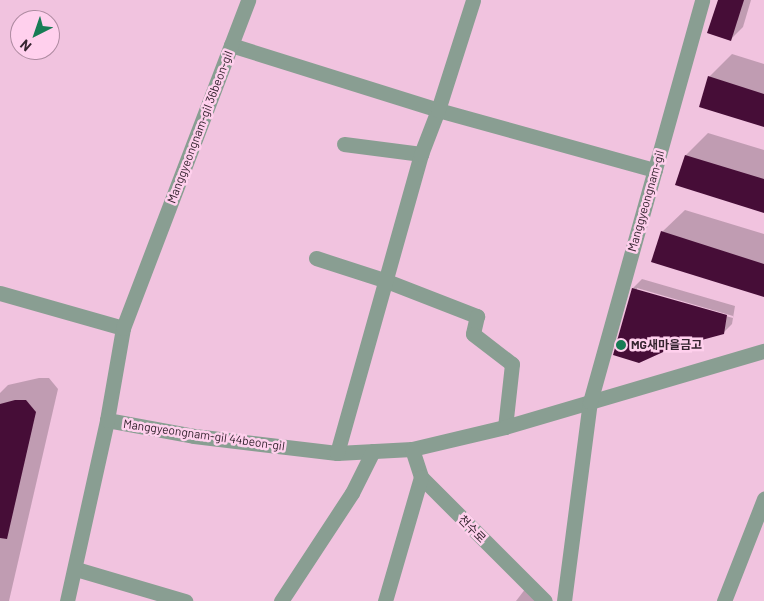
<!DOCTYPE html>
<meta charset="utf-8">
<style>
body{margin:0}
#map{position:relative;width:764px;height:601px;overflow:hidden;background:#f1c3df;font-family:Barlow,"Noto Sans KR",sans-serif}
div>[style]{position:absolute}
.shadow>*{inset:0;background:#0003}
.building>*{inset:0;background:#460d37}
.minor>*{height:15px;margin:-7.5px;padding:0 7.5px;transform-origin:7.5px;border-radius:7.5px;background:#899e92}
.dots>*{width:14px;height:14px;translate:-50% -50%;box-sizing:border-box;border:2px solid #ffd0ed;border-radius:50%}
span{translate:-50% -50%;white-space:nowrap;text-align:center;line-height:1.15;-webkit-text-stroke:5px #ffd0ed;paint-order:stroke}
.street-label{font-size:12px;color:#35242f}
.poi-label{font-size:12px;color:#35242f;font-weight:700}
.left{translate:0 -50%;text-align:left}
.north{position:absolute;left:10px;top:10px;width:50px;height:50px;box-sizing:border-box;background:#ffd0ed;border:1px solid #ae8ba1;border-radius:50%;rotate:221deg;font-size:14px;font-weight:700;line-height:20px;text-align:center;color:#35242f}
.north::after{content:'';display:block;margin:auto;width:18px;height:22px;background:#187c55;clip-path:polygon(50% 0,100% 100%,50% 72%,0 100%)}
</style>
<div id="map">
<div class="shadow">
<div style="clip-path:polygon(719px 0,751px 0,743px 27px,731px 39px)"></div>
<div style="clip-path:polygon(732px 54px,764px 64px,764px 126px,709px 77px)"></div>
<div style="clip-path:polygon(708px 133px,764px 150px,764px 212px,677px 184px,686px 155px)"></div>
<div style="clip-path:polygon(685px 210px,764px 234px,764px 296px,662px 232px)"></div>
<div style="clip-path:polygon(evenodd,642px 279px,735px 306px,732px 324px,723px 333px,672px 346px,639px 361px,614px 354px,633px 288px,642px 279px,637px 288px,733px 316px,733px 318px,637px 291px,637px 288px)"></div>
<div style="clip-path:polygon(39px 378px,49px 378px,58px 389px,9px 601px,0 601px,0 393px,8px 385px)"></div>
<div style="clip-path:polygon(526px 588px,547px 601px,516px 601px)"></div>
</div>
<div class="building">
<div style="clip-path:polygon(718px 0,744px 0,731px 41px,707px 33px)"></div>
<div style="clip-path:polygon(708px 76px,764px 94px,764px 127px,699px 107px)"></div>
<div style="clip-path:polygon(685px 155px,764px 179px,764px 213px,675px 185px)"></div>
<div style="clip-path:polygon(661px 231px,764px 264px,764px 297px,651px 262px)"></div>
<div style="clip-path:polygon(632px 288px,727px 315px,724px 334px,672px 348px,639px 363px,613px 355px)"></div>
<div style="clip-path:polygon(15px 400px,26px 400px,36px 412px,7px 539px,0 538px,0 404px)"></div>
</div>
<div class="minor">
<div style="left:231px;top:45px;width:217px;rotate:17.4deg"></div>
<div style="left:438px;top:110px;width:225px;rotate:15.5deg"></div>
<div style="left:344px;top:144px;width:78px;rotate:7.4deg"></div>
<div style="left:316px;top:258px;width:71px;rotate:17.9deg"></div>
<div style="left:384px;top:280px;width:100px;rotate:21.2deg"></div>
<div style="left:477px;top:316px;width:18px;rotate:103deg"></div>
<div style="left:473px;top:334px;width:49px;rotate:37.6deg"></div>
<div style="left:512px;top:364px;width:63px;rotate:96.3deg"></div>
<div style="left:0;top:293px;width:128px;rotate:15.9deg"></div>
<div style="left:107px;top:420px;width:88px;rotate:10.4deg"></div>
<div style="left:194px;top:436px;width:144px;rotate:6.8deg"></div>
<div style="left:337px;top:453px;width:75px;rotate:-3.1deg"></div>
<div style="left:412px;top:449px;width:96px;rotate:-13.3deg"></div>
<div style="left:505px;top:427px;width:270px;rotate:-16.4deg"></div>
<div style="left:412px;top:449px;width:29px;rotate:72deg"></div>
<div style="left:421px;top:477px;width:175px;rotate:45deg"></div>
<div style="left:337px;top:453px;width:311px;rotate:-74.3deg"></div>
<div style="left:421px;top:154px;width:47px;rotate:-68.9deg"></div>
<div style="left:438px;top:110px;width:115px;rotate:-72.3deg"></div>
<div style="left:76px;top:569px;width:114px;rotate:16.4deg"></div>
<div style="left:67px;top:601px;width:185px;rotate:-77.5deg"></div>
<div style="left:107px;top:420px;width:93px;rotate:-80.1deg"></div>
<div style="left:123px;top:328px;width:351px;rotate:-69.1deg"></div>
<div style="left:281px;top:601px;width:129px;rotate:-56.7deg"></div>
<div style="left:352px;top:493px;width:47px;rotate:-63.4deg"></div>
<div style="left:385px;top:601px;width:129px;rotate:-73.8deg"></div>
<div style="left:564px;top:601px;width:201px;rotate:-82.6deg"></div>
<div style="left:590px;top:402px;width:417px;rotate:-74.4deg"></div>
<div style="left:724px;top:601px;width:110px;rotate:-68.6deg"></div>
</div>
<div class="dots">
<div style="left:621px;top:345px;background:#187c55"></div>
</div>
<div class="street-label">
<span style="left:200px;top:127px;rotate:-69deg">Manggyeongnam-gil 36beon-gil</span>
<span style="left:646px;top:201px;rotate:-74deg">Manggyeongnam-gil</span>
<span style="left:204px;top:435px;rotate:8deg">Manggyeongnam-gil 44beon-gil</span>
<span style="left:472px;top:529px;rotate:45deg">천수로</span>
</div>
<div class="poi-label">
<span class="left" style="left:631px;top:345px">MG새마을금고</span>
</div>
<div class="north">N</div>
</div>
